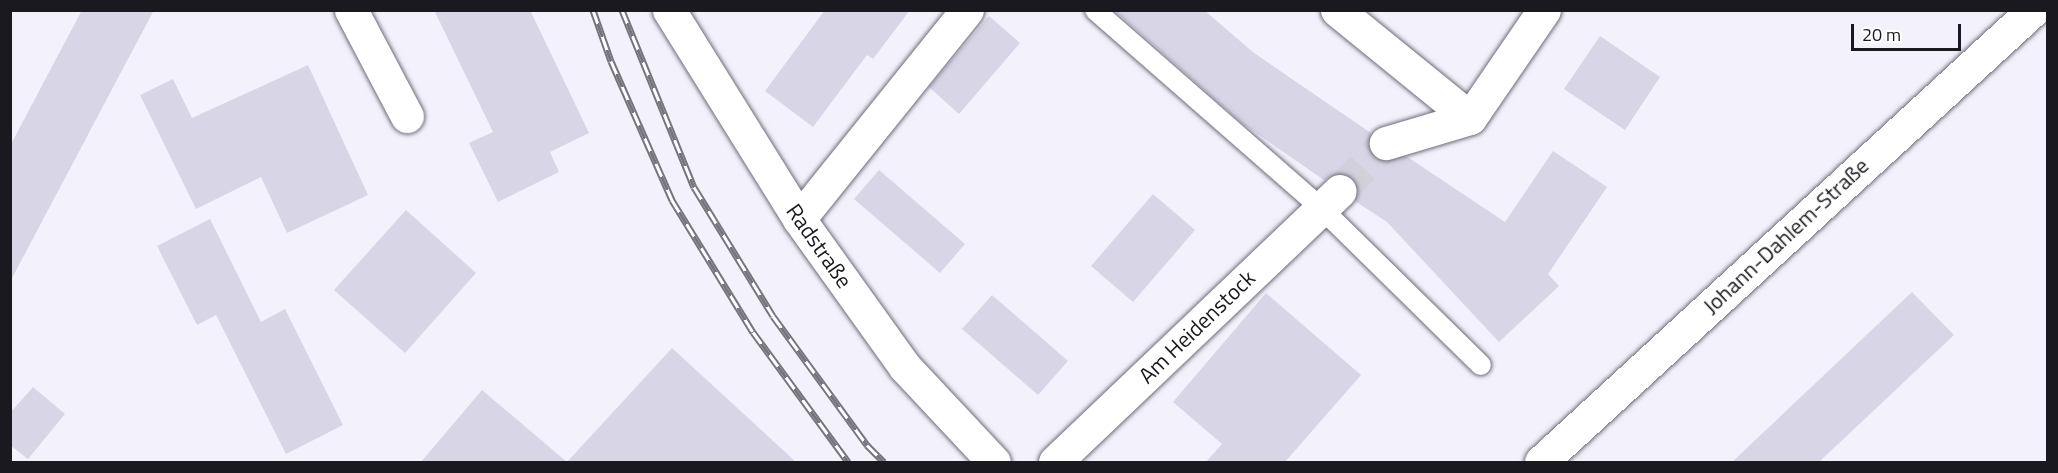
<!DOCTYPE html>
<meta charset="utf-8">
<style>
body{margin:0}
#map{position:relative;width:2058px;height:473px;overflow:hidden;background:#f3f2fc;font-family:"Titillium Web",sans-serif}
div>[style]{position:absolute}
.building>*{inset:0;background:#d7d5e6}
.minor-tunnel>*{height:33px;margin-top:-16.5px;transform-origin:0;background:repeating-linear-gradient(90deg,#d2d1db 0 33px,transparent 0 49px)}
.roads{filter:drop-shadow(0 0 2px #6e6c7b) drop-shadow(0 0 2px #6e6c7b)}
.service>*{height:20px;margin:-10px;padding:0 10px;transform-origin:10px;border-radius:10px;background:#fff}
.minor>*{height:33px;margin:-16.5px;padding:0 16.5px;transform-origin:16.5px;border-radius:16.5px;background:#fff}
.tertiary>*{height:33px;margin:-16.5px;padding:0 16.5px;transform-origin:16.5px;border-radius:16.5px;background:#fff}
.rail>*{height:7px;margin-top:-3.5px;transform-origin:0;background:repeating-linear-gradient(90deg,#fff 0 14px,#76757d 0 28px);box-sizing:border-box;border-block:2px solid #76757d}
span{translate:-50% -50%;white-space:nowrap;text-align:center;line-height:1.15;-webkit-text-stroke:6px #fff;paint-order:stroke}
.street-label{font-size:22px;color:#1a191f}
.frame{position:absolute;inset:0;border:12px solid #1a191f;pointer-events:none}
.scale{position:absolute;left:1851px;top:24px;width:110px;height:27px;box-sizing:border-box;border:3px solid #1a191f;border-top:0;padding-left:8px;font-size:18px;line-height:21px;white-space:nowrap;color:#1a191f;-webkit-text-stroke:4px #fff;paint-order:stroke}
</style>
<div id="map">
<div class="building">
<div style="clip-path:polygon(82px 10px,154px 10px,10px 282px,10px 146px)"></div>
<div style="clip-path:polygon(434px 10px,530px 10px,589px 133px,550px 152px,559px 172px,498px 202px,469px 143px,493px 132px)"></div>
<div style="clip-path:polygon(825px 10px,910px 10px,873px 59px,867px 55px,813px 127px,765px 91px)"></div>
<div style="clip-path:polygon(1114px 10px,1204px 10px,1254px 53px,1371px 133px,1368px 148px,1374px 157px,1382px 161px,1406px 156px,1505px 222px,1553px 151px,1607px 187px,1548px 274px,1559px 286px,1499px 342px,1387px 222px,1355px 201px,1358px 187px,1353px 178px,1346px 173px,1336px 173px,1324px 180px,1243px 124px)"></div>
<div style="clip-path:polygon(989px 16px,1020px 43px,959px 114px,929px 87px)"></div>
<div style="clip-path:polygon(1600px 36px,1660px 77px,1625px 130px,1564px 89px)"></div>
<div style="clip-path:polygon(308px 65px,368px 195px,287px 233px,261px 177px,196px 209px,140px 95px,173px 79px,192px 118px)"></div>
<div style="clip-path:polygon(879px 170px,965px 244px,940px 273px,854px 199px)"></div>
<div style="clip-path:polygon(1153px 194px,1195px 230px,1133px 302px,1091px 266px)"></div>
<div style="clip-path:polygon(406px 210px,476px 273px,405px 353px,334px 290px)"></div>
<div style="clip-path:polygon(210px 219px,261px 322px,285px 309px,343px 425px,286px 454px,216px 315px,197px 325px,157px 246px)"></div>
<div style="clip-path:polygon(1912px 292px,1954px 335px,1819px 462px,1732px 462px)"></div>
<div style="clip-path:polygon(1266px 293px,1361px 375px,1285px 462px,1206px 462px,1222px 444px,1173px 402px)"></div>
<div style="clip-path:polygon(992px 295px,1068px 361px,1038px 395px,962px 329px)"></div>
<div style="clip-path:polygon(672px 348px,796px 462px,421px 462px,482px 390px,567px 462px)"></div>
<div style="clip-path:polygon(33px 387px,65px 414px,28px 459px,10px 445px,10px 413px)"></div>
</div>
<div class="minor-tunnel">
<div style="left:1340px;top:191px;width:66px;rotate:-46.2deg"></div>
</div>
<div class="roads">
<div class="service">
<div style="left:1095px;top:10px;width:300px;rotate:41.2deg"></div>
<div style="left:1321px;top:208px;width:224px;rotate:44.5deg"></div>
</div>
<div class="minor">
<div style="left:351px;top:10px;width:120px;rotate:62.2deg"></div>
<div style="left:669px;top:10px;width:246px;rotate:58.1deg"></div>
<div style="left:799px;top:219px;width:182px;rotate:54.4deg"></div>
<div style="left:905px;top:367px;width:130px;rotate:46.9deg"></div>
<div style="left:1337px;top:10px;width:171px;rotate:39.1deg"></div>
<div style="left:1470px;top:118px;width:88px;rotate:163.4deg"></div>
<div style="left:1470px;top:118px;width:131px;rotate:-55.6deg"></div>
<div style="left:799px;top:219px;width:268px;rotate:-51.2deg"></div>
<div style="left:1055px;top:462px;width:393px;rotate:-43.6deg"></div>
</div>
<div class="tertiary">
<div style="left:1541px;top:462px;width:668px;rotate:-42.57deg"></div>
</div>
</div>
<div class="rail">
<div style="left:593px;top:10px;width:54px;rotate:70.6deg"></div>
<div style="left:611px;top:61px;width:152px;rotate:66.3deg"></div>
<div style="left:672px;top:200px;width:155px;rotate:58.5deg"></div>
<div style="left:753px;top:332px;width:161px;rotate:53.8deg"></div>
<div style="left:622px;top:10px;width:191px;rotate:67.9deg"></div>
<div style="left:694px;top:187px;width:151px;rotate:58.5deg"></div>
<div style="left:773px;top:316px;width:160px;rotate:53.9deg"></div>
<div style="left:867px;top:445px;width:24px;rotate:45deg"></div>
</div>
<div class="street-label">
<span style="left:1786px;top:236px;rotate:-43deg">Johann-Dahlem-Straße</span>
<span style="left:819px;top:246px;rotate:55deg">Radstraße</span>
<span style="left:1197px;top:327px;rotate:-44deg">Am Heidenstock</span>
</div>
<div class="frame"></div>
<div class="scale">20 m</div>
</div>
